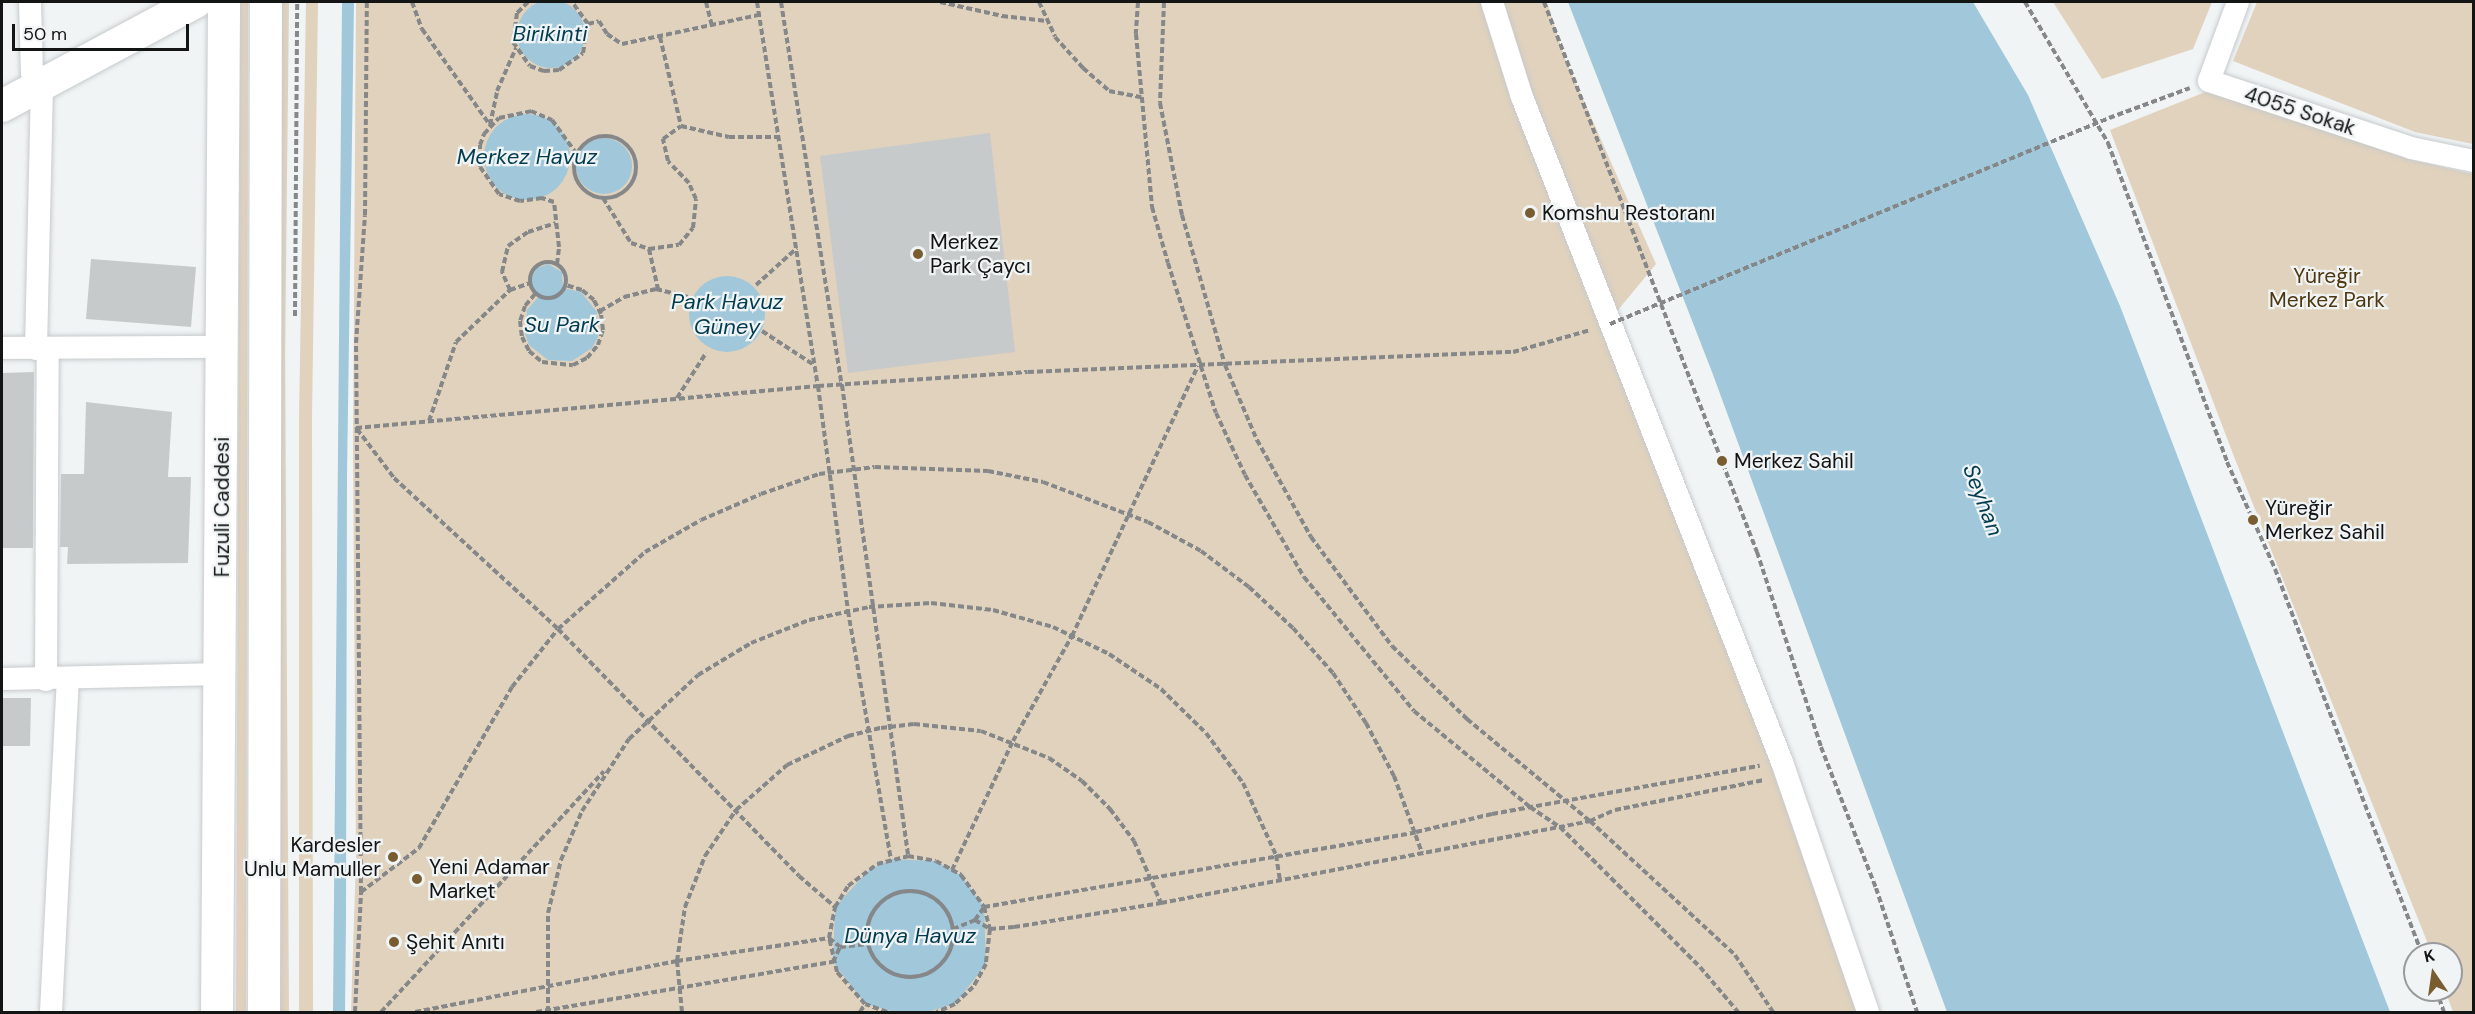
<!DOCTYPE html>
<meta charset="utf-8">
<style>
body{margin:0}
#map{position:relative;width:2475px;height:1014px;overflow:hidden;background:#f0f4f5;font-family:"DM Sans",sans-serif}
div>[style]{position:absolute}
.green>*{inset:0;background:#e0d2bd}
.water>*{inset:0;background:#a0c7da}
.round{border-radius:50%}
.building>*{inset:0;background:#c7cacb}
.path>*{height:4px;margin-top:-2px;transform-origin:0;background:repeating-linear-gradient(90deg,#858788 0 6px,transparent 0 9px)}
.path>.ring{margin:-2px;padding:0;box-sizing:content-box;background:none;border:4px solid #858788;border-radius:50%}
.roads{filter:drop-shadow(0 0 2px #c7cacc) drop-shadow(0 0 2px #c7cacc)}
.street>*{height:22px;margin:-11px;padding:0 11px;transform-origin:11px;border-radius:11px;background:#fff}
.secondary>*{height:32px;margin:-16px;padding:0 16px;transform-origin:16px;border-radius:16px;background:#fff}
.path-bridge>*{height:4px;margin-top:-2px;transform-origin:0;background:repeating-linear-gradient(90deg,#858788 0 6px,transparent 0 9px)}
.dots>*{width:16px;height:16px;translate:-50% -50%;box-sizing:border-box;border:3px solid #f0f4f5;border-radius:50%}
span{translate:-50% -50%;white-space:nowrap;text-align:center;line-height:1.15;-webkit-text-stroke:4.5px #f0f4f5;paint-order:stroke}
.street-label{font-size:21px;color:#131414}
.poi-label{font-size:21px;color:#131414}
.left{translate:0 -50%;text-align:left}
.right{translate:-100% -50%;text-align:right}
.park-label{font-size:21px;color:#4f370f}
.water-label{font-size:22px;color:#013b4f;font-style:italic}
.frame{position:absolute;inset:0;border:3px solid #131414;pointer-events:none}
.north{position:absolute;left:2403px;top:942px;width:60px;height:60px;box-sizing:border-box;background:#f0f4f5;border:2px solid #989a9b;border-radius:50%;rotate:347deg;font-size:16px;font-weight:700;line-height:24px;text-align:center;color:#131414}
.north::after{content:'';display:block;margin:auto;width:21px;height:27px;background:#795d30;clip-path:polygon(50% 0,100% 100%,50% 72%,0 100%)}
.scale{position:absolute;left:12px;top:24px;width:177px;height:27px;box-sizing:border-box;border:3px solid #131414;border-top:0;padding-left:8px;font-size:18px;line-height:21px;white-space:nowrap;color:#131414;-webkit-text-stroke:4px #f0f4f5;paint-order:stroke}
</style>
<div id="map">
<div class="green">
<div style="clip-path:polygon(240px 2px,248px 2px,246px 1012px,236px 1012px)"></div>
<div style="clip-path:polygon(281px 2px,289px 2px,285px 355px,289px 1012px,280px 1012px)"></div>
<div style="clip-path:polygon(306px 2px,318px 2px,312px 419px,313px 1012px,299px 1012px,299px 418px)"></div>
<div style="clip-path:polygon(356px 2px,1547px 2px,1564px 56px,1656px 264px,1604px 327px,1768px 751px,1858px 1012px,351px 1012px,356px 859px,353px 448px)"></div>
<div style="clip-path:polygon(2053px 2px,2212px 2px,2193px 49px,2102px 79px)"></div>
<div style="clip-path:polygon(2257px 2px,2473px 2px,2473px 144px,2415px 132px,2233px 61px)"></div>
<div style="clip-path:polygon(2208px 91px,2408px 159px,2473px 174px,2473px 1012px,2453px 1012px,2445px 990px,2451px 990px,2451px 954px,2432px 954px,2233px 454px,2110px 130px)"></div>
</div>
<div class="water">
<div class="round" style="left:517px;top:0;width:68px;height:68px"></div>
<div style="clip-path:polygon(342px 2px,354px 2px,347px 475px,346px 919px,345px 1012px,333px 1012px)"></div>
<div style="clip-path:polygon(1568px 2px,1973px 2px,2028px 95px,2120px 306px,2390px 1012px,1947px 1012px,1712px 372px)"></div>
<div class="round" style="left:484px;top:114px;width:86px;height:86px"></div>
<div class="round" style="left:576px;top:138px;width:56px;height:56px"></div>
<div style="clip-path:polygon(548px 264px,562px 272px,563px 288px,581px 292px,597px 312px,598px 337px,592px 348px,572px 361px,548px 360px,529px 345px,525px 334px,527px 310px,540px 295px,532px 287px,532px 277px,537px 268px)"></div>
<div class="round" style="left:689px;top:276px;width:76px;height:76px"></div>
<div style="clip-path:polygon(891px 859px,936px 861px,961px 875px,984px 907px,986px 964px,955px 1004px,927px 1012px,895px 1012px,865px 1004px,833px 962px,835px 907px,869px 870px)"></div>
</div>
<div class="building">
<div style="clip-path:polygon(990px 133px,1015px 352px,848px 373px,820px 156px)"></div>
<div style="clip-path:polygon(91px 259px,196px 267px,191px 327px,86px 319px)"></div>
<div style="clip-path:polygon(34px 372px,33px 548px,2px 548px,2px 373px)"></div>
<div style="clip-path:polygon(86px 402px,172px 412px,168px 477px,191px 477px,188px 563px,67px 564px,68px 547px,60px 547px,61px 474px,84px 474px)"></div>
<div style="clip-path:polygon(2px 698px,31px 698px,30px 746px,2px 746px)"></div>
</div>
<div class="path">
<div style="left:412px;top:2px;width:29px;rotate:70deg"></div>
<div style="left:422px;top:29px;width:118px;rotate:54.7deg"></div>
<div style="left:490px;top:125px;width:35px;rotate:-78deg"></div>
<div style="left:497px;top:91px;width:47px;rotate:-66.2deg"></div>
<div style="left:528px;top:2px;width:16px;rotate:135deg"></div>
<div style="left:517px;top:13px;width:29px;rotate:98deg"></div>
<div style="left:513px;top:42px;width:29px;rotate:55deg"></div>
<div style="left:530px;top:66px;width:15px;rotate:20deg"></div>
<div style="left:544px;top:71px;width:15px;rotate:-4deg"></div>
<div style="left:559px;top:70px;width:29px;rotate:-35deg"></div>
<div style="left:583px;top:53px;width:29px;rotate:-80deg"></div>
<div style="left:588px;top:24px;width:27px;rotate:-126deg"></div>
<div style="left:706px;top:2px;width:25px;rotate:76deg"></div>
<div style="left:757px;top:2px;width:389px;rotate:81deg"></div>
<div style="left:818px;top:386px;width:227px;rotate:82.4deg"></div>
<div style="left:848px;top:611px;width:252px;rotate:80.2deg"></div>
<div style="left:781px;top:2px;width:388px;rotate:81deg"></div>
<div style="left:842px;top:385px;width:476px;rotate:82deg"></div>
<div style="left:940px;top:2px;width:64px;rotate:12.7deg"></div>
<div style="left:1002px;top:16px;width:45px;rotate:6.3deg"></div>
<div style="left:1039px;top:2px;width:38px;rotate:65deg"></div>
<div style="left:1055px;top:37px;width:42px;rotate:47.9deg"></div>
<div style="left:1083px;top:68px;width:35px;rotate:41deg"></div>
<div style="left:1109px;top:91px;width:33px;rotate:11deg"></div>
<div style="left:1138px;top:2px;width:32px;rotate:94deg"></div>
<div style="left:1136px;top:34px;width:174px;rotate:84.7deg"></div>
<div style="left:1152px;top:207px;width:58px;rotate:74.1deg"></div>
<div style="left:1168px;top:263px;width:157px;rotate:72.3deg"></div>
<div style="left:1216px;top:413px;width:68px;rotate:64.9deg"></div>
<div style="left:1245px;top:475px;width:118px;rotate:60deg"></div>
<div style="left:1304px;top:577px;width:173px;rotate:50.6deg"></div>
<div style="left:1414px;top:711px;width:151px;rotate:39.6deg"></div>
<div style="left:1530px;top:807px;width:36px;rotate:34deg"></div>
<div style="left:1560px;top:827px;width:198px;rotate:45deg"></div>
<div style="left:1700px;top:967px;width:59px;rotate:49.8deg"></div>
<div style="left:1164px;top:2px;width:101px;rotate:92.3deg"></div>
<div style="left:1160px;top:103px;width:114px;rotate:78.9deg"></div>
<div style="left:1182px;top:215px;width:156px;rotate:74deg"></div>
<div style="left:1225px;top:365px;width:82px;rotate:66.9deg"></div>
<div style="left:1257px;top:440px;width:111px;rotate:60.9deg"></div>
<div style="left:1311px;top:537px;width:136px;rotate:53.4deg"></div>
<div style="left:1392px;top:646px;width:105px;rotate:44.2deg"></div>
<div style="left:1467px;top:719px;width:160px;rotate:39.7deg"></div>
<div style="left:1590px;top:821px;width:197px;rotate:42.7deg"></div>
<div style="left:1735px;top:955px;width:69px;rotate:56.3deg"></div>
<div style="left:1544px;top:2px;width:590px;rotate:68.83deg"></div>
<div style="left:1757px;top:552px;width:205px;rotate:71.8deg"></div>
<div style="left:1821px;top:747px;width:151px;rotate:68.7deg"></div>
<div style="left:1876px;top:888px;width:131px;rotate:71.7deg"></div>
<div style="left:2025px;top:2px;width:164px;rotate:59.5deg"></div>
<div style="left:2108px;top:143px;width:340px;rotate:69.5deg"></div>
<div style="left:2227px;top:462px;width:117px;rotate:65.8deg"></div>
<div style="left:2275px;top:569px;width:412px;rotate:69.1deg"></div>
<div style="left:588px;top:24px;width:11px;rotate:-15deg"></div>
<div style="left:599px;top:21px;width:15px;rotate:58deg"></div>
<div style="left:607px;top:34px;width:18px;rotate:34deg"></div>
<div style="left:622px;top:44px;width:140px;rotate:-12deg"></div>
<div style="left:660px;top:37px;width:91px;rotate:76.7deg"></div>
<div style="left:2109px;top:118px;width:86px;rotate:-20.3deg"></div>
<div class="ring" style="left:574px;top:136px;width:58px;height:58px"></div>
<div style="left:603px;top:198px;width:53px;rotate:58.1deg"></div>
<div style="left:631px;top:243px;width:19px;rotate:18deg"></div>
<div style="left:649px;top:249px;width:30px;rotate:-8deg"></div>
<div style="left:679px;top:245px;width:22px;rotate:-51deg"></div>
<div style="left:693px;top:228px;width:29px;rotate:-84deg"></div>
<div style="left:696px;top:199px;width:17px;rotate:-114deg"></div>
<div style="left:689px;top:183px;width:30px;rotate:-134deg"></div>
<div style="left:668px;top:161px;width:23px;rotate:-103deg"></div>
<div style="left:663px;top:139px;width:22px;rotate:-36deg"></div>
<div style="left:681px;top:126px;width:49px;rotate:12.9deg"></div>
<div style="left:729px;top:137px;width:51px"></div>
<div style="left:649px;top:249px;width:41px;rotate:77.3deg"></div>
<div class="ring" style="left:530px;top:262px;width:32px;height:32px"></div>
<div style="left:557px;top:264px;width:17px;rotate:-83deg"></div>
<div style="left:559px;top:247px;width:45px;rotate:-96.3deg"></div>
<div style="left:554px;top:202px;width:13px;rotate:-162deg"></div>
<div style="left:542px;top:198px;width:22px;rotate:172deg"></div>
<div style="left:520px;top:201px;width:22px;rotate:-162deg"></div>
<div style="left:499px;top:194px;width:33px;rotate:-125deg"></div>
<div style="left:480px;top:167px;width:22px;rotate:-90deg"></div>
<div style="left:480px;top:145px;width:12px;rotate:-70deg"></div>
<div style="left:484px;top:134px;width:22px;rotate:-47deg"></div>
<div style="left:499px;top:118px;width:33px;rotate:-12deg"></div>
<div style="left:531px;top:111px;width:23px;rotate:23deg"></div>
<div style="left:552px;top:120px;width:41px;rotate:54deg"></div>
<div style="left:756px;top:285px;width:55px;rotate:-42.1deg"></div>
<div style="left:510px;top:290px;width:20px;rotate:-114deg"></div>
<div style="left:502px;top:272px;width:27px;rotate:-77deg"></div>
<div style="left:508px;top:246px;width:24px;rotate:-35deg"></div>
<div style="left:528px;top:232px;width:29px;rotate:-18deg"></div>
<div style="left:535px;top:294px;width:16px;rotate:130deg"></div>
<div style="left:525px;top:306px;width:16px;rotate:108deg"></div>
<div style="left:520px;top:321px;width:16px;rotate:83deg"></div>
<div style="left:522px;top:337px;width:16px;rotate:63deg"></div>
<div style="left:529px;top:351px;width:17px;rotate:40deg"></div>
<div style="left:542px;top:362px;width:31px;rotate:6deg"></div>
<div style="left:573px;top:365px;width:16px;rotate:-27deg"></div>
<div style="left:587px;top:358px;width:17px;rotate:-50deg"></div>
<div style="left:598px;top:345px;width:16px;rotate:-72deg"></div>
<div style="left:603px;top:330px;width:16px;rotate:-97deg"></div>
<div style="left:601px;top:314px;width:16px;rotate:-117deg"></div>
<div style="left:594px;top:300px;width:16px;rotate:-140deg"></div>
<div style="left:582px;top:290px;width:17px;rotate:-163deg"></div>
<div style="left:600px;top:311px;width:28px;rotate:-30deg"></div>
<div style="left:624px;top:297px;width:33px;rotate:-14deg"></div>
<div style="left:656px;top:289px;width:36px;rotate:14deg"></div>
<div style="left:295px;top:316px;width:314px;rotate:-89.6deg"></div>
<div style="left:762px;top:331px;width:62px;rotate:33.2deg"></div>
<div style="left:677px;top:398px;width:54px;rotate:-57.2deg"></div>
<div style="left:429px;top:421px;width:83px;rotate:-71.1deg"></div>
<div style="left:456px;top:342px;width:75px;rotate:-43.9deg"></div>
<div style="left:510px;top:290px;width:21px;rotate:-19deg"></div>
<div style="left:356px;top:428px;width:464px;rotate:-5.2deg"></div>
<div style="left:818px;top:386px;width:210px;rotate:-3.8deg"></div>
<div style="left:1028px;top:372px;width:485px;rotate:-2.4deg"></div>
<div style="left:1513px;top:352px;width:80px;rotate:-15.9deg"></div>
<div style="left:357px;top:429px;width:61px;rotate:52.9deg"></div>
<div style="left:394px;top:478px;width:223px;rotate:42.6deg"></div>
<div style="left:558px;top:629px;width:345px;rotate:45.7deg"></div>
<div style="left:799px;top:876px;width:48px;rotate:40.7deg"></div>
<div style="left:952px;top:870px;width:143px;rotate:-64.7deg"></div>
<div style="left:1013px;top:741px;width:120px;rotate:-60.7deg"></div>
<div style="left:1072px;top:636px;width:298px;rotate:-65deg"></div>
<div class="ring" style="left:867px;top:891px;width:82px;height:82px"></div>
<div style="left:361px;top:892px;width:73px;rotate:-37.2deg"></div>
<div style="left:419px;top:848px;width:186px;rotate:-60deg"></div>
<div style="left:512px;top:687px;width:74px;rotate:-51.6deg"></div>
<div style="left:558px;top:629px;width:116px;rotate:-41.5deg"></div>
<div style="left:645px;top:552px;width:64px;rotate:-29.7deg"></div>
<div style="left:701px;top:520px;width:65px;rotate:-23.4deg"></div>
<div style="left:761px;top:494px;width:61px;rotate:-19deg"></div>
<div style="left:819px;top:474px;width:56px;rotate:-7.1deg"></div>
<div style="left:875px;top:467px;width:113px;rotate:2deg"></div>
<div style="left:988px;top:471px;width:56px;rotate:11.3deg"></div>
<div style="left:1043px;top:482px;width:112px;rotate:20.9deg"></div>
<div style="left:1148px;top:522px;width:60px;rotate:28.7deg"></div>
<div style="left:1201px;top:551px;width:60px;rotate:36.9deg"></div>
<div style="left:1249px;top:587px;width:60px;rotate:43deg"></div>
<div style="left:1293px;top:628px;width:60px;rotate:48.4deg"></div>
<div style="left:1333px;top:673px;width:60px;rotate:56.6deg"></div>
<div style="left:1366px;top:723px;width:60px;rotate:62.2deg"></div>
<div style="left:1394px;top:776px;width:82px;rotate:70deg"></div>
<div style="left:975px;top:920px;width:16px;rotate:-55deg"></div>
<div style="left:984px;top:907px;width:438px;rotate:-9.8deg"></div>
<div style="left:1416px;top:832px;width:78px;rotate:-13.3deg"></div>
<div style="left:1492px;top:814px;width:272px;rotate:-10.2deg"></div>
<div style="left:953px;top:929px;width:24px;rotate:-22deg"></div>
<div style="left:975px;top:920px;width:17px;rotate:31deg"></div>
<div style="left:990px;top:929px;width:24px;rotate:-5deg"></div>
<div style="left:1014px;top:927px;width:149px;rotate:-9.3deg"></div>
<div style="left:1161px;top:903px;width:437px;rotate:-10.8deg"></div>
<div style="left:1590px;top:821px;width:27px;rotate:-24deg"></div>
<div style="left:1615px;top:810px;width:152px;rotate:-11.4deg"></div>
<div style="left:2436px;top:990px;width:23px;rotate:70deg"></div>
<div style="left:355px;top:1012px;width:120px;rotate:-87.1deg"></div>
<div style="left:361px;top:892px;width:549px;rotate:-90.52deg"></div>
<div style="left:356px;top:343px;width:128px;rotate:-86deg"></div>
<div style="left:365px;top:215px;width:213px;rotate:-89.5deg"></div>
<div style="left:381px;top:1012px;width:328px;rotate:-47.2deg"></div>
<div style="left:415px;top:1012px;width:267px;rotate:-11deg"></div>
<div style="left:677px;top:961px;width:154px;rotate:-8.6deg"></div>
<div style="left:829px;top:938px;width:14px;rotate:39deg"></div>
<div style="left:840px;top:947px;width:28px;rotate:-6deg"></div>
<div style="left:536px;top:1012px;width:301px;rotate:-9.6deg"></div>
<div style="left:833px;top:962px;width:17px;rotate:-65deg"></div>
<div style="left:548px;top:1012px;width:99px;rotate:-90deg"></div>
<div style="left:548px;top:913px;width:55px;rotate:-76.2deg"></div>
<div style="left:561px;top:860px;width:53px;rotate:-66.8deg"></div>
<div style="left:582px;top:811px;width:86px;rotate:-56.9deg"></div>
<div style="left:629px;top:739px;width:94px;rotate:-42.8deg"></div>
<div style="left:698px;top:675px;width:62px;rotate:-31.1deg"></div>
<div style="left:751px;top:643px;width:62px;rotate:-21.6deg"></div>
<div style="left:809px;top:620px;width:61px;rotate:-12.2deg"></div>
<div style="left:869px;top:607px;width:62px;rotate:-3.7deg"></div>
<div style="left:931px;top:603px;width:62px;rotate:6.4deg"></div>
<div style="left:993px;top:610px;width:62px;rotate:15.8deg"></div>
<div style="left:1053px;top:627px;width:62px;rotate:25.7deg"></div>
<div style="left:1109px;top:654px;width:63px;rotate:33.9deg"></div>
<div style="left:1161px;top:689px;width:63px;rotate:44.4deg"></div>
<div style="left:1206px;top:733px;width:62px;rotate:53.5deg"></div>
<div style="left:1243px;top:783px;width:79px;rotate:65.4deg"></div>
<div style="left:1276px;top:855px;width:24px;rotate:81deg"></div>
<div style="left:682px;top:1012px;width:51px;rotate:-95.6deg"></div>
<div style="left:677px;top:961px;width:55px;rotate:-81.6deg"></div>
<div style="left:685px;top:907px;width:55px;rotate:-68.6deg"></div>
<div style="left:705px;top:856px;width:55px;rotate:-56deg"></div>
<div style="left:736px;top:810px;width:68px;rotate:-41.4deg"></div>
<div style="left:787px;top:765px;width:68px;rotate:-25.4deg"></div>
<div style="left:848px;top:736px;width:34px;rotate:-14deg"></div>
<div style="left:881px;top:728px;width:33px;rotate:-7deg"></div>
<div style="left:914px;top:724px;width:67px;rotate:6deg"></div>
<div style="left:981px;top:731px;width:73px;rotate:21.7deg"></div>
<div style="left:1049px;top:758px;width:40px;rotate:34.9deg"></div>
<div style="left:1082px;top:781px;width:40px;rotate:45deg"></div>
<div style="left:1110px;top:809px;width:40px;rotate:53deg"></div>
<div style="left:1134px;top:841px;width:68px;rotate:66.5deg"></div>
<div style="left:860px;top:1012px;width:9px;rotate:-58deg"></div>
<div style="left:887px;top:1012px;width:23px;rotate:-160deg"></div>
<div style="left:865px;top:1004px;width:43px;rotate:-131.2deg"></div>
<div style="left:837px;top:972px;width:35px;rotate:-103deg"></div>
<div style="left:829px;top:938px;width:32px;rotate:-79deg"></div>
<div style="left:835px;top:907px;width:25px;rotate:-58deg"></div>
<div style="left:848px;top:886px;width:36px;rotate:-37deg"></div>
<div style="left:877px;top:864px;width:32px;rotate:-14deg"></div>
<div style="left:908px;top:856px;width:28px;rotate:10deg"></div>
<div style="left:936px;top:861px;width:29px;rotate:29deg"></div>
<div style="left:961px;top:875px;width:39px;rotate:54deg"></div>
<div style="left:984px;top:907px;width:23px;rotate:75deg"></div>
<div style="left:990px;top:929px;width:35px;rotate:97deg"></div>
<div style="left:986px;top:964px;width:26px;rotate:119deg"></div>
<div style="left:973px;top:987px;width:25px;rotate:137deg"></div>
<div style="left:955px;top:1004px;width:20px;rotate:156deg"></div>
</div>
<div class="roads">
<div class="street">
<div style="left:30px;top:2px;width:71px;rotate:88.4deg"></div>
<div style="left:32px;top:73px;width:16px;rotate:50deg"></div>
<div style="left:42px;top:85px;width:264px;rotate:91.3deg"></div>
<div style="left:1492px;top:2px;width:100px;rotate:72.5deg"></div>
<div style="left:1522px;top:97px;width:714px;rotate:68.65deg"></div>
<div style="left:1782px;top:762px;width:264px;rotate:71deg"></div>
<div style="left:2238px;top:2px;width:84px;rotate:110.2deg"></div>
<div style="left:2209px;top:81px;width:213px;rotate:18.3deg"></div>
<div style="left:2411px;top:148px;width:64px;rotate:11.7deg"></div>
<div style="left:2px;top:348px;width:220px;rotate:-0.3deg"></div>
<div style="left:2px;top:679px;width:219px;rotate:-1.3deg"></div>
<div style="left:46px;top:680px;width:331px;rotate:-89.7deg"></div>
<div style="left:51px;top:1012px;width:332px;rotate:-87.1deg"></div>
</div>
<div class="secondary">
<div style="left:2px;top:106px;width:220px;rotate:-28.2deg"></div>
<div style="left:217px;top:1012px;width:1010px;rotate:-89.6deg"></div>
<div style="left:264px;top:1012px;width:1010px;rotate:-89.89deg"></div>
</div>
</div>
<div class="path-bridge">
<div style="left:1610px;top:324px;width:540px;rotate:-22.43deg"></div>
</div>
<div class="dots">
<div style="left:1530px;top:213px;background:#795d30"></div>
<div style="left:918px;top:254px;background:#795d30"></div>
<div style="left:1722px;top:461px;background:#795d30"></div>
<div style="left:2253px;top:520px;background:#795d30"></div>
<div style="left:393px;top:857px;background:#795d30"></div>
<div style="left:417px;top:879px;background:#795d30"></div>
<div style="left:394px;top:942px;background:#795d30"></div>
</div>
<div class="street-label">
<span style="left:2300px;top:111px;rotate:18deg">4055 Sokak</span>
<span style="left:222px;top:507px;rotate:-90deg">Fuzuli Caddesi</span>
</div>
<div class="poi-label">
<span class="left" style="left:1542px;top:213px">Komshu Restoranı</span>
<span class="left" style="left:930px;top:254px">Merkez<br>Park Çaycı</span>
<span class="left" style="left:1734px;top:461px">Merkez Sahil</span>
<span class="left" style="left:2265px;top:520px">Yüreğir<br>Merkez Sahil</span>
<span class="right" style="left:381px;top:857px">Kardesler<br>Unlu Mamuller</span>
<span class="left" style="left:429px;top:879px">Yeni Adamar<br>Market</span>
<span class="left" style="left:406px;top:942px">Şehit Anıtı</span>
</div>
<div class="park-label">
<span style="left:2327px;top:288px">Yüreğir<br>Merkez Park</span>
</div>
<div class="water-label">
<span style="left:550px;top:34px">Birikinti</span>
<span style="left:527px;top:157px">Merkez Havuz</span>
<span style="left:727px;top:314px">Park Havuz<br>Güney</span>
<span style="left:562px;top:325px">Su Park</span>
<span style="left:1983px;top:500px;rotate:69deg">Seyhan</span>
<span style="left:910px;top:936px">Dünya Havuz</span>
</div>
<div class="frame"></div>
<div class="north">K</div>
<div class="scale">50 m</div>
</div>
